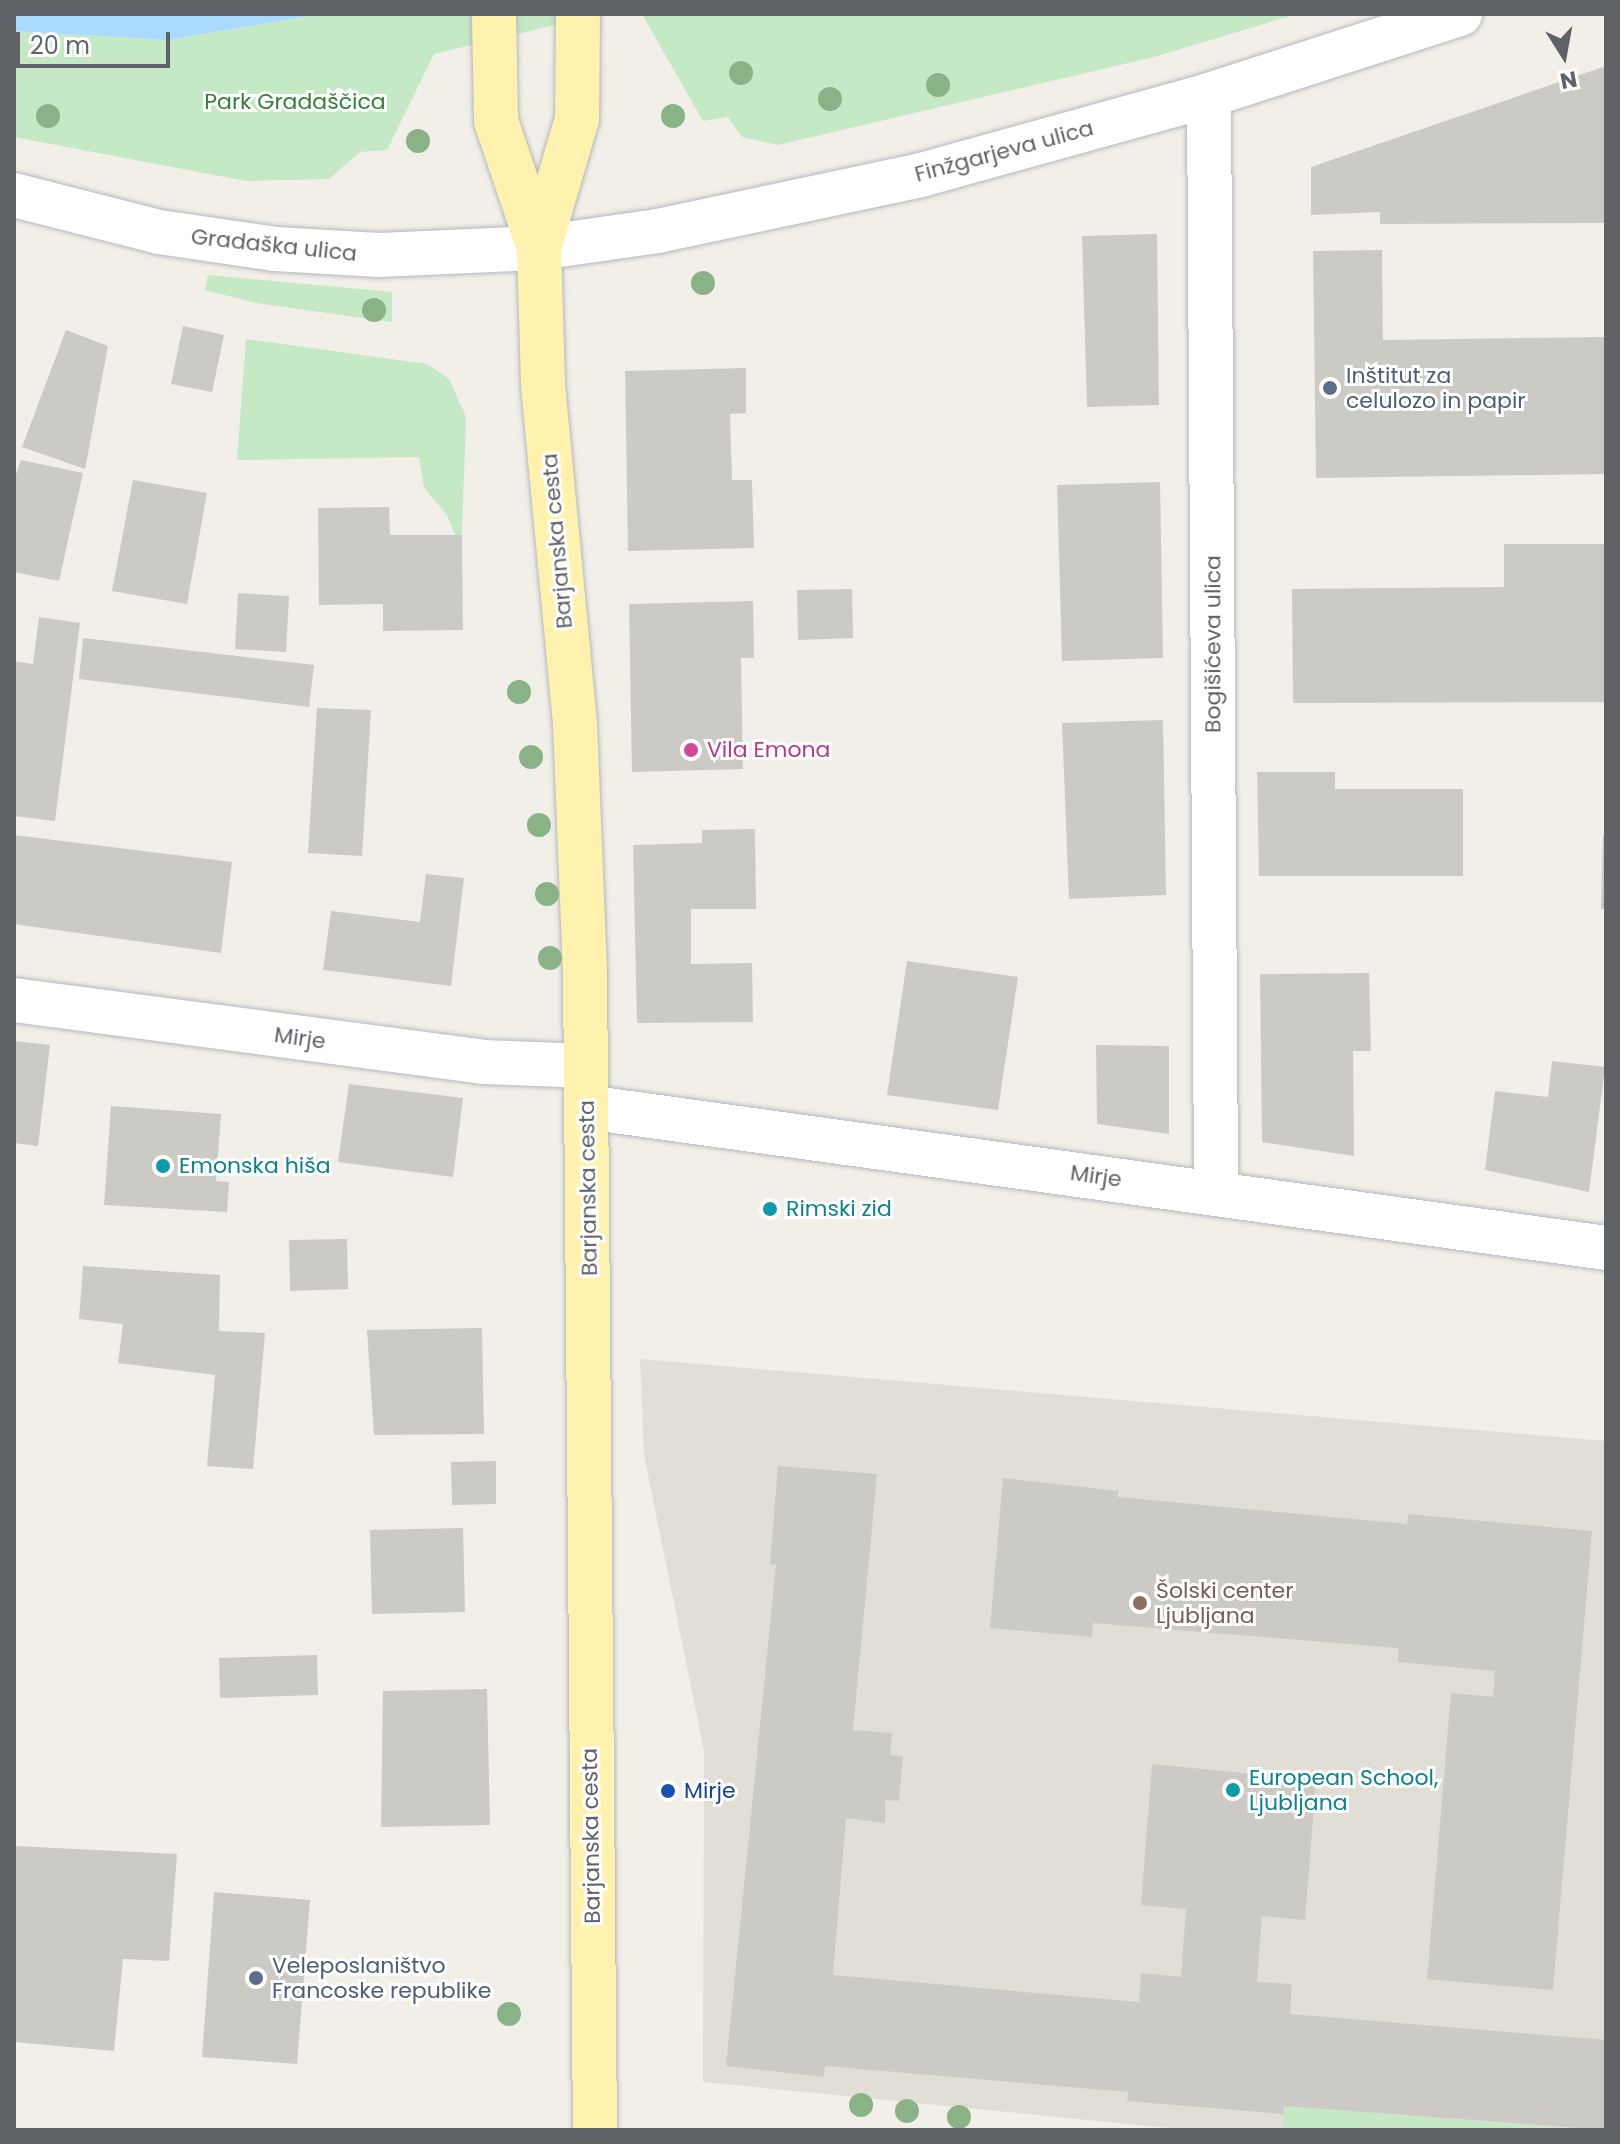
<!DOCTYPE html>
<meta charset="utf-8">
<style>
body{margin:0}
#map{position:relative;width:1620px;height:2144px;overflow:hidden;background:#f1efe8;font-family:Poppins,sans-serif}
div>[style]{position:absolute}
.education>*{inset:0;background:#e1ded6}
.green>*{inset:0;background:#c5e8c5}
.water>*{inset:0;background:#aadaff}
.building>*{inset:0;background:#cccac5}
.roads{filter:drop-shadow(0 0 2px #b5b8bc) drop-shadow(0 0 2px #b5b8bc)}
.street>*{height:44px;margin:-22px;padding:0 22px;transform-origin:22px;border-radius:22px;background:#fff}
.secondary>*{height:44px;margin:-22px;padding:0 22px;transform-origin:22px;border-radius:22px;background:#fff}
.primary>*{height:44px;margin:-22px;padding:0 22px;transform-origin:22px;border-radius:22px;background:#fff2af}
.trees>*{width:24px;height:24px;margin:-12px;border-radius:50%;background:#89b387}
.dots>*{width:22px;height:22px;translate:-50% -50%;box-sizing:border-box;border:4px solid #fff;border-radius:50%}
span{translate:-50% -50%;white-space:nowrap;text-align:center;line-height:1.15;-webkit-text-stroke:6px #fff;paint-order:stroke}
.park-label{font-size:22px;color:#348238}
.street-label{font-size:22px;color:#5f6368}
.service-label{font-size:22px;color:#4e5e75}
.left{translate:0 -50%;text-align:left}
.hotel-label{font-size:22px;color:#b23c85}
.culture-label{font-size:22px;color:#0d838f}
.education-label{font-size:22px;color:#785e54}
.transit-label{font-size:22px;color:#164399}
.frame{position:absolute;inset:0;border:16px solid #5f6368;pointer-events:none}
.north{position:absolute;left:1524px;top:16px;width:80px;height:80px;-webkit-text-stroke:6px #fff;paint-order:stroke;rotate:169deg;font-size:22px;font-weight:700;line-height:32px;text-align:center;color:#5f6368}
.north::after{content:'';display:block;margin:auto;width:28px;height:36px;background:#5f6368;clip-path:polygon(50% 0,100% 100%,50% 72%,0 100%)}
.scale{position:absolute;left:16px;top:32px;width:154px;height:36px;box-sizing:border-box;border:4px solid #5f6368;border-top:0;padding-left:10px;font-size:24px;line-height:28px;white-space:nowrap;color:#5f6368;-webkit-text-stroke:6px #fff;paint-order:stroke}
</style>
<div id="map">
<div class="education">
<div style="clip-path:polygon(640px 1359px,1606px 1441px,1606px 2130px,1189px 2130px,703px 2082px,704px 1751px,644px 1455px)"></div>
</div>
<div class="green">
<div style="clip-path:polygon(321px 14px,601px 14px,434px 54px,387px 150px,360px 152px,329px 179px,246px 181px,14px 137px,14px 31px,167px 40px)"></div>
<div style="clip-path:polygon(642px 14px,1297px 14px,1154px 57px,778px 145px,742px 137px,728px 117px,703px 121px)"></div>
<div style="clip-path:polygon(208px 275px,392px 292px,392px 322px,256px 303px,205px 290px)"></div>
<div style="clip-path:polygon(246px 339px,427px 364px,449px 379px,466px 417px,462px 535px,455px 535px,447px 515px,424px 488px,419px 457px,237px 460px)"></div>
<div style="clip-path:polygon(1284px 2106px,1584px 2130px,1282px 2130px)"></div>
</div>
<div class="water">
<div style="clip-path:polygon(14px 14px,321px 14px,167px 40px,14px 31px)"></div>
</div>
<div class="building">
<div style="clip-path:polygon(1606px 66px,1606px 223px,1380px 224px,1380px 212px,1311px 215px,1311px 167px)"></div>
<div style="clip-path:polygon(1157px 234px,1159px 405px,1087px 407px,1082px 236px)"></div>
<div style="clip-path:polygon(1382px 250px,1383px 340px,1606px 337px,1606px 474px,1316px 478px,1313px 251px)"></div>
<div style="clip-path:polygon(183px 326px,224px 335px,212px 392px,171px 384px)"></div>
<div style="clip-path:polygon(66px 330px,108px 346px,85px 469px,22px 447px)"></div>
<div style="clip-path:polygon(746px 368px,746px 413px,730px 414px,732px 480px,752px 480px,754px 548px,628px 551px,625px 371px)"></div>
<div style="clip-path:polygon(21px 460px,83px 473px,59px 581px,14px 572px,14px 480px)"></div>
<div style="clip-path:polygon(133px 480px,207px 493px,187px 604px,112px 591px)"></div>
<div style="clip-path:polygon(1160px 482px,1163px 658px,1062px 661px,1057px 485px)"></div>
<div style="clip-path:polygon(389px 507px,390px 535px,462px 535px,463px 630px,383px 631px,383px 604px,319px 605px,318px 508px)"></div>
<div style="clip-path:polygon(1504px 544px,1606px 544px,1606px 702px,1293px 703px,1292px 589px,1504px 587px)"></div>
<div style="clip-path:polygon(852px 589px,853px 638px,798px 640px,797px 590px)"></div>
<div style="clip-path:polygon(238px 593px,289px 596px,286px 652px,235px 649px)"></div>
<div style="clip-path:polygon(753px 601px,754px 658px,741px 658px,743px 769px,632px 772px,629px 604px)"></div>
<div style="clip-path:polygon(39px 617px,80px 623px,55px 821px,14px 816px,14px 661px,33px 664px)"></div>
<div style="clip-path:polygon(83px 638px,314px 665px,309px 707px,79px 679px)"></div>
<div style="clip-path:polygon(317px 708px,371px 710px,362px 856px,308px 853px)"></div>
<div style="clip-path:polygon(1163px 720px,1166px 895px,1069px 899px,1062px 723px)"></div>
<div style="clip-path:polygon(1257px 772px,1335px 772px,1335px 789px,1463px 789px,1463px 876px,1259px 876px)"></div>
<div style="clip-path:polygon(755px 829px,756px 909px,691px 909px,691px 964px,752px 963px,753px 1022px,637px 1023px,633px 845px,702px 843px,702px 830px)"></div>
<div style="clip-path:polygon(14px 835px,232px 862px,221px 953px,14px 924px)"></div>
<div style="clip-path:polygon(1603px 835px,1606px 835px,1606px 909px,1601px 909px)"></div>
<div style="clip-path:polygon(426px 874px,464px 878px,451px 986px,323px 970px,331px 911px,420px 922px)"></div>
<div style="clip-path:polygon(907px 961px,1018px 977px,998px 1110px,887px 1095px)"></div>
<div style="clip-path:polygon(1369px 973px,1371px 1051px,1353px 1051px,1354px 1156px,1262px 1142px,1260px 974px)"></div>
<div style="clip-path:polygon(14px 1041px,50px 1045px,38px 1146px,14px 1143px)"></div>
<div style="clip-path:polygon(1096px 1045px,1169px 1046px,1169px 1134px,1097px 1124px)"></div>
<div style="clip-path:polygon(1552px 1061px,1605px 1067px,1589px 1192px,1485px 1170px,1495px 1091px,1548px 1097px)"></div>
<div style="clip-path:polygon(349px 1084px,463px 1098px,453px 1177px,338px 1162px)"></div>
<div style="clip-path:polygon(111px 1106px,221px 1114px,216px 1181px,229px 1182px,227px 1212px,104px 1205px)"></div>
<div style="clip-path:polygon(347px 1239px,348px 1289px,290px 1291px,289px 1240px)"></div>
<div style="clip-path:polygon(83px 1266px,220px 1275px,219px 1331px,265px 1333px,253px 1469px,207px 1466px,215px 1375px,118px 1363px,123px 1324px,79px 1319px)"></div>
<div style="clip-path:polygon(482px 1328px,484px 1434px,374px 1435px,367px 1330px)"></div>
<div style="clip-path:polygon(496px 1461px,496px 1504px,452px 1505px,451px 1462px)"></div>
<div style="clip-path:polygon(778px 1466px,877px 1474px,853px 1730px,892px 1733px,890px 1755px,903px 1756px,899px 1801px,885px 1800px,885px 1823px,846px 1818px,833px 1975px,1139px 2002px,1141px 1973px,1181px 1977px,1186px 1909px,1141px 1905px,1152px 1764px,1316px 1780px,1305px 1920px,1262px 1916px,1257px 1982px,1292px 1984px,1290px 2014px,1606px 2040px,1606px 2130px,1284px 2106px,1283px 2114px,1127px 2101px,1128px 2092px,825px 2066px,824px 2077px,726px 2066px,776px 1565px,770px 1564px)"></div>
<div style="clip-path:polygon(1003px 1478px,1118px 1491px,1118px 1497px,1407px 1524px,1408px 1514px,1592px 1531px,1553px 1990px,1427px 1979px,1451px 1693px,1493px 1697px,1495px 1671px,1398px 1662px,1398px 1648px,1093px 1623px,1092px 1637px,990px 1628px)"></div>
<div style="clip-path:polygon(463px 1528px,465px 1612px,372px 1614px,370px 1530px)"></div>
<div style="clip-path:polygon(317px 1655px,318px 1695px,220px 1698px,219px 1658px)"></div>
<div style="clip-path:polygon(487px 1689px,490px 1825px,381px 1827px,383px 1691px)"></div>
<div style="clip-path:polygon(14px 1846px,177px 1854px,169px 1961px,123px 1959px,114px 2051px,14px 2042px)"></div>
<div style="clip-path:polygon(214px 1892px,310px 1900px,297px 2064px,202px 2057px)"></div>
</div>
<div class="roads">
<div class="street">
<div style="left:1209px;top:95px;width:1097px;rotate:89.63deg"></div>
<div style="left:14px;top:195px;width:150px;rotate:14.3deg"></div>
<div style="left:159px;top:232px;width:117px;rotate:8.3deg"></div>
<div style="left:275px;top:249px;width:104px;rotate:3.3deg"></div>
<div style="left:379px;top:255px;width:160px;rotate:-2.5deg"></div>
<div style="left:14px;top:1000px;width:474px;rotate:7.5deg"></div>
<div style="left:484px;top:1062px;width:102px;rotate:2.2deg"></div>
</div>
<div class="secondary">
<div style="left:539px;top:248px;width:120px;rotate:-8.1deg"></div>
<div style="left:658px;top:231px;width:269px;rotate:-12deg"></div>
<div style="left:921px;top:175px;width:299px;rotate:-15.5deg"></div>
<div style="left:1209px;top:95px;width:264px;rotate:-17.9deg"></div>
<div style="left:586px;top:1107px;width:1030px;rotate:7.87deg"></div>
</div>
<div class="primary">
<div style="left:494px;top:14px;width:107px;rotate:88.9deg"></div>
<div style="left:496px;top:121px;width:134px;rotate:71.3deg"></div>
<div style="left:578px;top:14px;width:105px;rotate:90.5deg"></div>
<div style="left:577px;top:119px;width:134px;rotate:106.4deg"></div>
<div style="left:539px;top:248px;width:137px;rotate:88.3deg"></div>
<div style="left:543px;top:385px;width:341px;rotate:84.6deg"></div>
<div style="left:575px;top:724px;width:245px;rotate:87.7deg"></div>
<div style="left:585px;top:969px;width:1161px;rotate:89.51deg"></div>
</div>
</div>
<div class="trees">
<div style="left:741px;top:73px"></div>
<div style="left:938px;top:85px"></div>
<div style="left:830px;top:99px"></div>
<div style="left:48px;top:116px"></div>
<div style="left:673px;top:116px"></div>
<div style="left:418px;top:141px"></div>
<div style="left:703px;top:283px"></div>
<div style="left:374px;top:310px"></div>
<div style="left:519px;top:692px"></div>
<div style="left:531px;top:757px"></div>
<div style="left:539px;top:825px"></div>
<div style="left:547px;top:894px"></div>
<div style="left:550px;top:958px"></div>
<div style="left:509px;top:2014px"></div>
<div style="left:861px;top:2105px"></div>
<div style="left:907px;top:2111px"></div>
<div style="left:959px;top:2117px"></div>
</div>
<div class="dots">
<div style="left:1330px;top:388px;background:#5c6f8a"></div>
<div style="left:691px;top:750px;background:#d1479c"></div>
<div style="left:163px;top:1166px;background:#0f9aa8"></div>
<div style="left:770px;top:1209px;background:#0f9aa8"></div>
<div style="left:1140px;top:1603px;background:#8d6e63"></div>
<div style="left:1233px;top:1790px;background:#0f9aa8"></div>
<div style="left:668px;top:1791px;background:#1a4fb4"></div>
<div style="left:256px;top:1978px;background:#5c6f8a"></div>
</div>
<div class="park-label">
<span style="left:295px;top:102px">Park Gradaščica</span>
</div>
<div class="street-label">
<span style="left:1004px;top:151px;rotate:-15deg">Finžgarjeva ulica</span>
<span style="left:274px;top:245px;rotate:6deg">Gradaška ulica</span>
<span style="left:557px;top:541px;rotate:-95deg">Barjanska cesta</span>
<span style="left:1213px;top:644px;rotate:-90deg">Bogišićeva ulica</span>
<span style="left:300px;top:1038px;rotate:8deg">Mirje</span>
<span style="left:1096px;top:1176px;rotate:8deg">Mirje</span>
<span style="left:588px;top:1188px;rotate:-91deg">Barjanska cesta</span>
<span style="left:591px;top:1836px;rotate:-91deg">Barjanska cesta</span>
</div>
<div class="service-label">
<span class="left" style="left:1346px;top:388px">Inštitut za<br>celulozo in papir</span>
<span class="left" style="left:272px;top:1978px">Veleposlaništvo<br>Francoske republike</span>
</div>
<div class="hotel-label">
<span class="left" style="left:707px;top:750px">Vila Emona</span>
</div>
<div class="culture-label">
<span class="left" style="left:179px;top:1166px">Emonska hiša</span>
<span class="left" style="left:786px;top:1209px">Rimski zid</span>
<span class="left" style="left:1249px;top:1790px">European School,<br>Ljubljana</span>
</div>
<div class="education-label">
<span class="left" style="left:1156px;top:1603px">Šolski center<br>Ljubljana</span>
</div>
<div class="transit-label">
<span class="left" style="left:684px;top:1791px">Mirje</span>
</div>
<div class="frame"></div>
<div class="north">N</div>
<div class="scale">20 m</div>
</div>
